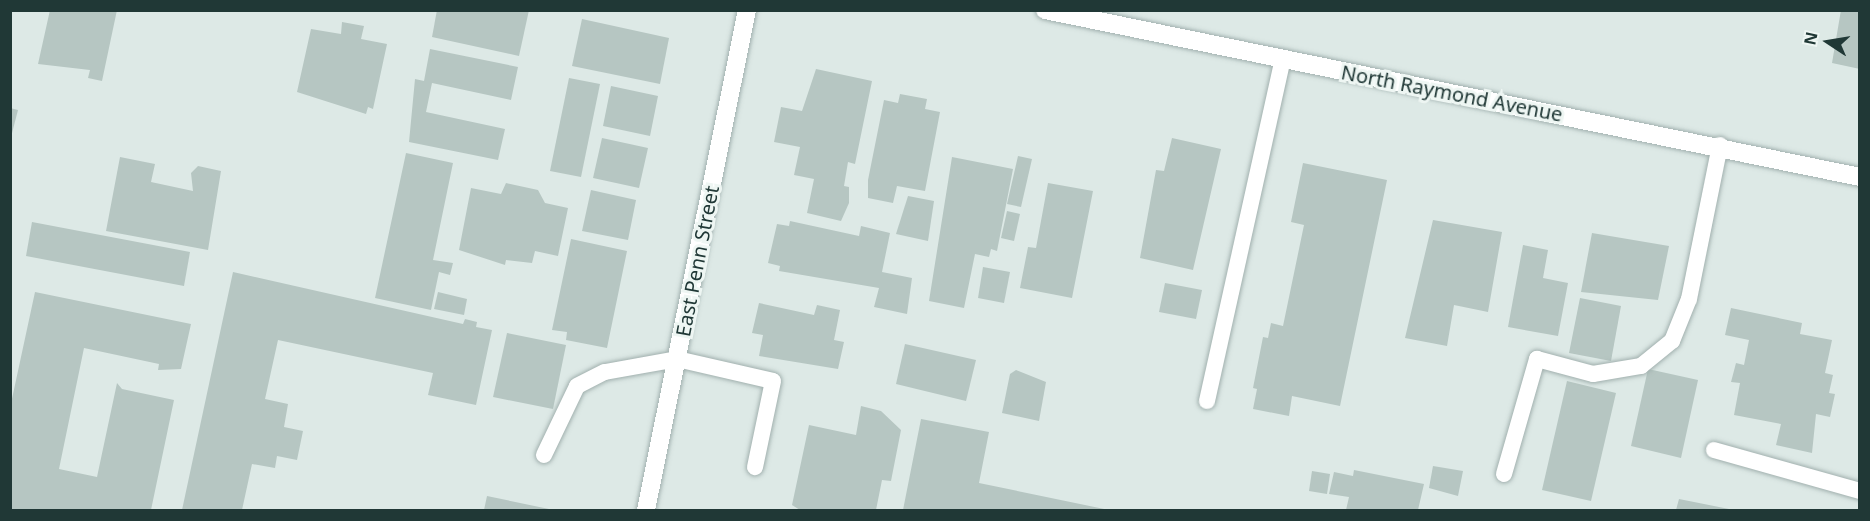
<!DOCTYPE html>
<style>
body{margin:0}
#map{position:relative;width:1870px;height:521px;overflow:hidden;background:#dde9e6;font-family:"Noto Sans",sans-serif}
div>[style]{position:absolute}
.building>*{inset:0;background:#b6c6c2}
.roads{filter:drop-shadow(0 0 2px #a1b0ae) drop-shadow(0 0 2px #a1b0ae)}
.service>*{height:16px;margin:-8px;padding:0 8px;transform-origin:8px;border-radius:8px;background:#fff}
.minor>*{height:18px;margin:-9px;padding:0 9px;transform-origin:9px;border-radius:9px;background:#fff}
.tertiary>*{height:18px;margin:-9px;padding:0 9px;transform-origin:9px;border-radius:9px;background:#fff}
span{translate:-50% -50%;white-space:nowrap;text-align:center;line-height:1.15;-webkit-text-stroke:6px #eef6f3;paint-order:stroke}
.street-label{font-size:20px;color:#203836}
.frame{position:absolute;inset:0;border:12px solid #203836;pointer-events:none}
.north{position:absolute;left:1798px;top:12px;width:60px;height:60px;-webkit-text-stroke:4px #eef6f3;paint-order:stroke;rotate:282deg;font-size:16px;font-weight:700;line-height:24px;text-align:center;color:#203836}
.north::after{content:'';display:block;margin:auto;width:21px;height:27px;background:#203836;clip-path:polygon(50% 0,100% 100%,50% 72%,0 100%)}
</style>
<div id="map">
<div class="building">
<div style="clip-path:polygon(50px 10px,117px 10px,102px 81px,88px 78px,90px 70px,38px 64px)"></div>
<div style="clip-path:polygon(437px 10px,529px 10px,519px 56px,432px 37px)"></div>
<div style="clip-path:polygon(1841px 10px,1860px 10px,1860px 69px,1832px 63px)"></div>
<div style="clip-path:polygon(582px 19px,669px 38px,660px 84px,572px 66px)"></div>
<div style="clip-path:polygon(342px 22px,364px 26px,361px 39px,387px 44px,373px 109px,368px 107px,366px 114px,297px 92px,311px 29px,341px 34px)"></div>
<div style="clip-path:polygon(430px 49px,518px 67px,511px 100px,432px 83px,426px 112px,505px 129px,498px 160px,409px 142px,415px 79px,424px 81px)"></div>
<div style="clip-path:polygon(816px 69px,872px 81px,855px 164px,848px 162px,844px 186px,849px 187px,849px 203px,841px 221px,807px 213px,814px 179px,794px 175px,800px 147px,774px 142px,781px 107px,802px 111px)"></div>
<div style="clip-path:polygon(569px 78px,600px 84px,581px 177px,550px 171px)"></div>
<div style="clip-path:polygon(611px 86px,658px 96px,650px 136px,603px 126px)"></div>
<div style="clip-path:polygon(900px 94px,927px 99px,925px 109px,940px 112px,925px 191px,897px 186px,893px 203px,868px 198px,868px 180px,884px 100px,898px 103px)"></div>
<div style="clip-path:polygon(10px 108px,18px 110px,11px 137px,10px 137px)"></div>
<div style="clip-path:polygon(602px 138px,648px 148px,639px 188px,593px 178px)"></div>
<div style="clip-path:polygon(1172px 138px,1221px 149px,1193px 270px,1140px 258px,1156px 170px,1164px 171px)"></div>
<div style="clip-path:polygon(406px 153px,453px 163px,433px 260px,453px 263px,450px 275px,439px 272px,431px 310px,375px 298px)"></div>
<div style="clip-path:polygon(1018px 156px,1032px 159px,1021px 207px,1007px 204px)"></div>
<div style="clip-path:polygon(120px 157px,155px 164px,151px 182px,193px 191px,191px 173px,198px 166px,221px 171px,208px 250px,106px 231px)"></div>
<div style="clip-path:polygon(952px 157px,1013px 169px,997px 251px,991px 249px,989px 257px,975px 254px,964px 308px,929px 301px)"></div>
<div style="clip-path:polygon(1303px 163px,1387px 180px,1340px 406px,1292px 396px,1289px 416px,1253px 409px,1257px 389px,1253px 388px,1263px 337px,1268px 338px,1271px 323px,1283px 326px,1304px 225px,1291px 222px)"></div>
<div style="clip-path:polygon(506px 183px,538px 190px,545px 203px,568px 208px,558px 256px,535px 251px,532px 263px,506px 260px,505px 265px,459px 250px,471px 188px,501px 194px)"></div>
<div style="clip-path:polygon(1048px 183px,1093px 191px,1072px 298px,1020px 288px,1028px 247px,1036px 248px)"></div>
<div style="clip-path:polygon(591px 190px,636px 200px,628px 240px,582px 231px)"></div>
<div style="clip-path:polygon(908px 196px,934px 201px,928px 241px,896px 234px)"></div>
<div style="clip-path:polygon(1007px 211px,1020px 214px,1014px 241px,1001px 238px)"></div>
<div style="clip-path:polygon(1433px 220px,1502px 232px,1488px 312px,1454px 305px,1447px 346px,1405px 338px)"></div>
<div style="clip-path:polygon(790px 221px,859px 236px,861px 226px,890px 233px,882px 272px,912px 278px,907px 314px,874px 307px,879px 288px,779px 271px,780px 266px,768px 263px,777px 224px,789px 226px)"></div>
<div style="clip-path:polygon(32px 222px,190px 252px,184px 286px,26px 256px)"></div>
<div style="clip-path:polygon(1592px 233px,1669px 246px,1658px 300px,1581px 292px)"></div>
<div style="clip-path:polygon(571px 239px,627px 251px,607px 348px,566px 340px,567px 332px,552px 330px)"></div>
<div style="clip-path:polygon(1523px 245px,1548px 250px,1543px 278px,1568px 283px,1558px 336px,1508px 327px)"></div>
<div style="clip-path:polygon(983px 267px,1010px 272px,1004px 303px,978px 298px)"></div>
<div style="clip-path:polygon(233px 272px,463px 324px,465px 319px,477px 322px,476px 327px,492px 330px,476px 405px,428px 395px,433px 373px,278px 340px,265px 399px,288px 404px,284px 427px,303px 431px,297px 460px,277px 456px,275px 468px,252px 464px,242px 510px,182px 510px)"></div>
<div style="clip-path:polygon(1165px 283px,1202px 290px,1196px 319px,1159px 312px)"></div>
<div style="clip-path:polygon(35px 292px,191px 324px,181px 369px,158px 370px,159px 364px,84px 348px,59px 469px,97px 477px,117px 383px,122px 389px,174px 400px,151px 510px,10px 510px,10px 408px)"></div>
<div style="clip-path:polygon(438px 292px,467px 299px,464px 315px,434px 309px)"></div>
<div style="clip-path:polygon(1580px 298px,1621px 306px,1611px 361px,1569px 353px)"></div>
<div style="clip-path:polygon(759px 303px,814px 315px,817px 305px,840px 310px,834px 340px,844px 342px,838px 369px,759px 356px,763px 335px,752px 333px)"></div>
<div style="clip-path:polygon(1731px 308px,1802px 323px,1800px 334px,1832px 340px,1825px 373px,1833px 375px,1829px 393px,1835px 394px,1830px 417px,1816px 414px,1812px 453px,1776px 445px,1781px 424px,1734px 415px,1740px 383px,1731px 382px,1736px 363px,1744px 365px,1749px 340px,1725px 335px)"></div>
<div style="clip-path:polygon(507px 333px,566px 345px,553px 409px,493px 397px)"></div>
<div style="clip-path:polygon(905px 344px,976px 360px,966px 401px,896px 384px)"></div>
<div style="clip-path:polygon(1648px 369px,1698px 380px,1681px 458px,1631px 446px)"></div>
<div style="clip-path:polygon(1016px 370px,1046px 382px,1039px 421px,1002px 413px,1010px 374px)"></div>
<div style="clip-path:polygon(1567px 381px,1616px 393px,1591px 501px,1542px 490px)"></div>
<div style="clip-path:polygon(861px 406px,881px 411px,901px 430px,891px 481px,882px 480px,876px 510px,800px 510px,792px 505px,809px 425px,856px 435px)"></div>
<div style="clip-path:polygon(921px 419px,989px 432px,979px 483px,1109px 510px,903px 510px)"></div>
<div style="clip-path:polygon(1433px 466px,1463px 471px,1458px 496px,1429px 488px)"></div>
<div style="clip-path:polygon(1354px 470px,1424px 484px,1418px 510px,1346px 510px,1349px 497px,1329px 494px,1334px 472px,1353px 476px)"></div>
<div style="clip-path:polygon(1312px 471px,1330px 474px,1327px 494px,1309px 491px)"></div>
<div style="clip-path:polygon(487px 496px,549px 509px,549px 510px,484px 510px)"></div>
<div style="clip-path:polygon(1679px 499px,1729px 509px,1729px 510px,1676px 510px)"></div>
</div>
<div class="roads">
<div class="service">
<div style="left:1207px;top:401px;width:350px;rotate:-77.5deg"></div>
<div style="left:1714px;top:450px;width:152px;rotate:15.7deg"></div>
<div style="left:544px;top:455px;width:76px;rotate:-64.4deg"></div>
<div style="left:577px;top:386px;width:31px;rotate:-27deg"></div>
<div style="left:605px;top:372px;width:73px;rotate:-10.2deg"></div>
<div style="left:677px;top:359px;width:98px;rotate:12.9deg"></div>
<div style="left:773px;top:381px;width:88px;rotate:101.8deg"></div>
<div style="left:1504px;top:474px;width:120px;rotate:-74deg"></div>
<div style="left:1537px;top:359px;width:58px;rotate:15deg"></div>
<div style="left:1593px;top:374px;width:49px;rotate:-9.5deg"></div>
<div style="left:1641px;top:366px;width:40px;rotate:-39deg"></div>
<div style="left:1672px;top:341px;width:45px;rotate:-68deg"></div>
<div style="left:1689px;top:299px;width:157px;rotate:-78.6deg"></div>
</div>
<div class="minor">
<div style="left:646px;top:510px;width:510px;rotate:-78.58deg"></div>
</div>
<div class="tertiary">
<div style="left:1045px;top:10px;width:832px;rotate:11.58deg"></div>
</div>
</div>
<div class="street-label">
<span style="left:1452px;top:93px;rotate:11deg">North Raymond Avenue</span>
<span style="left:697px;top:261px;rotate:-79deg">East Penn Street</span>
</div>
<div class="frame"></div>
<div class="north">N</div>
</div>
